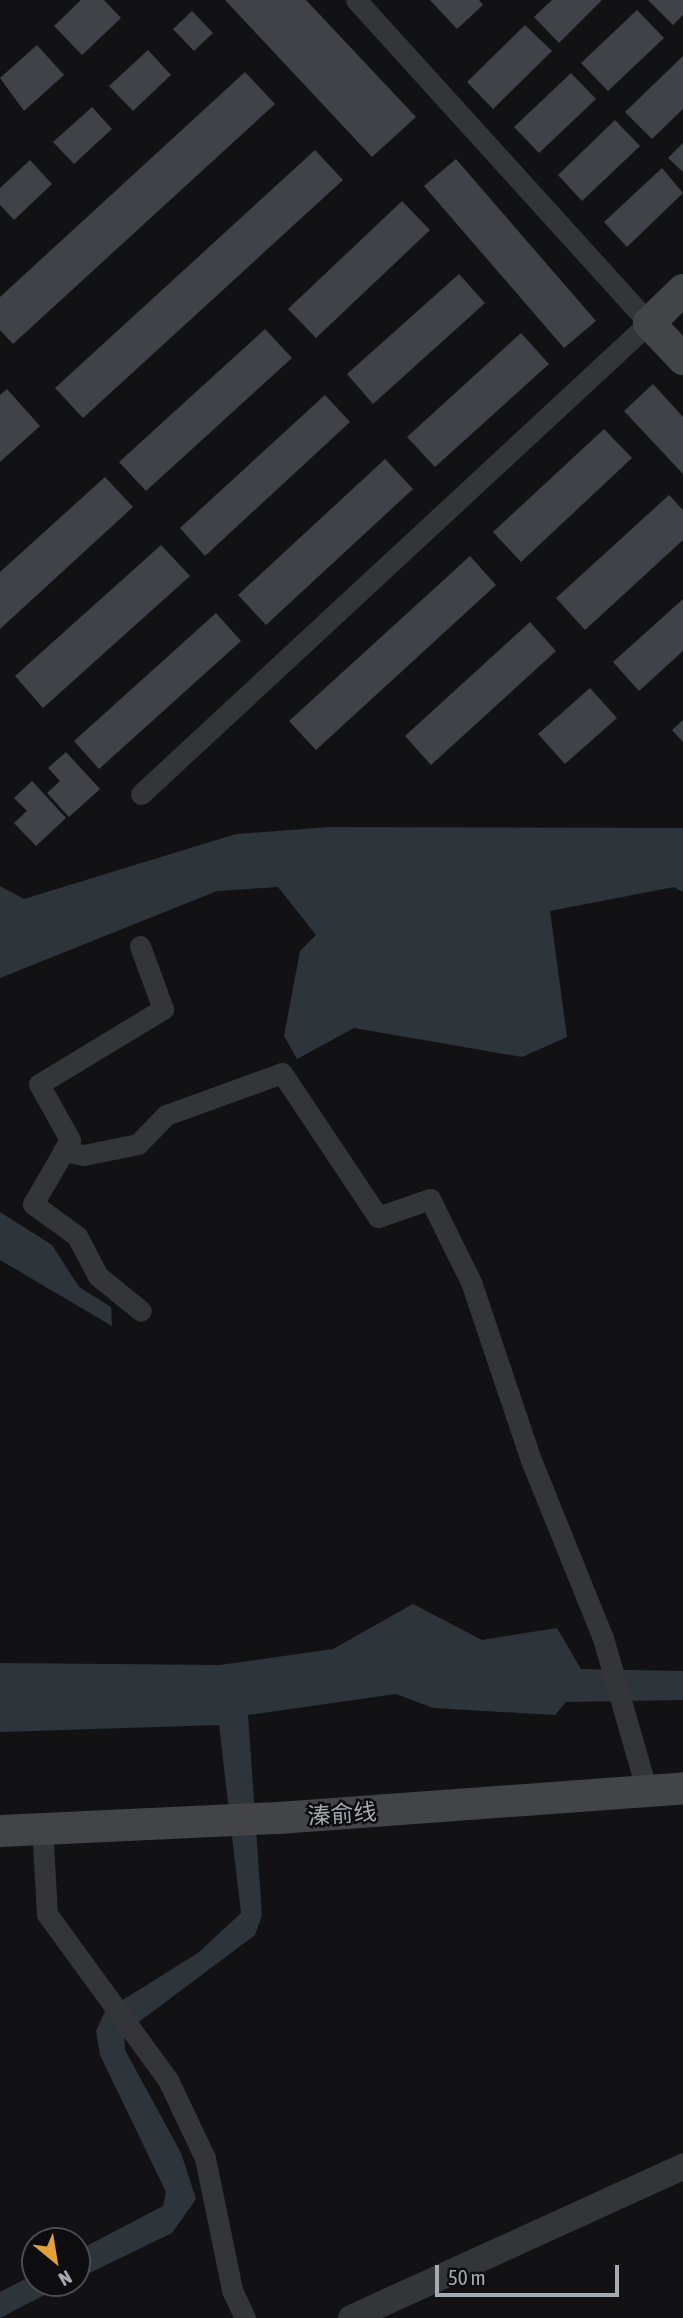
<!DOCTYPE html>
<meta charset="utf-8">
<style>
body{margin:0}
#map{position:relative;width:683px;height:2318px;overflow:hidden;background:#121214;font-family:"Asap Condensed","Noto Sans SC",sans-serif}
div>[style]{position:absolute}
.water>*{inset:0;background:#2d353b}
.building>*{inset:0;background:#414247}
.minor>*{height:21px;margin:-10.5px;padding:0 10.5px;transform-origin:10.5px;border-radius:10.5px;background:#343538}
.tertiary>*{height:26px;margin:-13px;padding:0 13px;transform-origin:13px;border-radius:13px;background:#343538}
.secondary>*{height:32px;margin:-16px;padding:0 16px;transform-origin:16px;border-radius:16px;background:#424448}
span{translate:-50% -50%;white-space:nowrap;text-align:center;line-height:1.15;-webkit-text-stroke:5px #0d0d0f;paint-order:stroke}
.street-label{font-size:23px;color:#a5aab3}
.north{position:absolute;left:21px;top:2227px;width:70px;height:70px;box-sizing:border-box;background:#0d0d0f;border:2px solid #4a4c51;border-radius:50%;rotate:150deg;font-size:19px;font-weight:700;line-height:28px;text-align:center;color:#a5aab3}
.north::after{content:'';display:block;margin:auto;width:24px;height:32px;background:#e5a139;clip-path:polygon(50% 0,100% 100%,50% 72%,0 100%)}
.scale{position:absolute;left:435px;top:2265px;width:184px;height:32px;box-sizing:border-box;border:4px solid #a5aab3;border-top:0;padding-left:9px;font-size:21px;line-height:24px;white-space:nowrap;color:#a5aab3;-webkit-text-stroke:5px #0d0d0f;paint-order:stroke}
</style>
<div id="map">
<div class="water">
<div style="clip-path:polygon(329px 827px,683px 828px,683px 892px,674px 887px,550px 911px,567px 1037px,522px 1057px,354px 1028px,297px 1059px,284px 1036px,300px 951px,316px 935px,278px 887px,217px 891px,0 978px,0 886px,24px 899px,236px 834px)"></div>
<div style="clip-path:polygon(0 1212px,52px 1245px,79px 1287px,111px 1307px,112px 1326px,0 1260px)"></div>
<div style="clip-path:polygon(413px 1604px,482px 1640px,557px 1628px,581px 1669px,683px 1671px,683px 1700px,566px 1702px,555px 1715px,433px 1708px,396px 1694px,248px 1715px,262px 1915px,255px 1935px,124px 2033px,125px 2050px,181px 2153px,196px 2199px,172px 2233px,77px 2279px,77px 2251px,163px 2206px,166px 2192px,100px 2055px,96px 2031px,105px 2011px,198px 1953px,241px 1913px,219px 1725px,0 1732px,0 1663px,220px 1665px,333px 1649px)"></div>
<div style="clip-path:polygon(35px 2274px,35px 2283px,68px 2283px,0 2318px,0 2292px)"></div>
</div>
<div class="building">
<div style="clip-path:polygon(81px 0,104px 0,121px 18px,82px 55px,54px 26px)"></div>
<div style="clip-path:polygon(225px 0,306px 0,416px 117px,372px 157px)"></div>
<div style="clip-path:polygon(430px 0,479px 0,483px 5px,457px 29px)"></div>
<div style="clip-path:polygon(552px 0,602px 0,559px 43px,534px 17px)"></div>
<div style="clip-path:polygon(648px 0,683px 0,683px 15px,673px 25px)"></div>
<div style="clip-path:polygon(637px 10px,664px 38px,608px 91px,581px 63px)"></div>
<div style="clip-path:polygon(192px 11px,213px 33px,194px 51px,173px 29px)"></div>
<div style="clip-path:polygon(525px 25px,552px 51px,493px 109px,467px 82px)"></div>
<div style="clip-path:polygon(37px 45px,64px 75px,24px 111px,0 78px)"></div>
<div style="clip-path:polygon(148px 50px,171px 75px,133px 111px,109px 86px)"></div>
<div style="clip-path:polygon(683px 56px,683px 109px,652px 139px,625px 112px)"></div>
<div style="clip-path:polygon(245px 72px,275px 104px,13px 344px,0 330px,0 297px)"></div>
<div style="clip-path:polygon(571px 73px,596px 99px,539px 153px,514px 127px)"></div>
<div style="clip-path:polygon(92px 107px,112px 129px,74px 164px,53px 142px)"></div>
<div style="clip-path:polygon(615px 120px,640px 146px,582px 201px,558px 175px)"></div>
<div style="clip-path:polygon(683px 143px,683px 172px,668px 158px)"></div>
<div style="clip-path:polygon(315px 150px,343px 180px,83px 418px,55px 388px)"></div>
<div style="clip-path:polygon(456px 159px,596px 321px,564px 348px,424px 186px)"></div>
<div style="clip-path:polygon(30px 160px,52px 184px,14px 220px,0 205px,0 188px)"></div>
<div style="clip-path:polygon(662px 168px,683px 193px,627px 247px,604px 222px)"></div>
<div style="clip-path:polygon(402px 201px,430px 230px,316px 338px,288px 309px)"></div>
<div style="clip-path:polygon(459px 274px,485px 303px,373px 404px,347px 374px)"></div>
<div style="clip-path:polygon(265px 329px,292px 358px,146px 491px,119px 462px)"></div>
<div style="clip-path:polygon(521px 333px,549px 364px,435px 467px,407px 437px)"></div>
<div style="clip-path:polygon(653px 384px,683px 417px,683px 474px,624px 411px)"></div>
<div style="clip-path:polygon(7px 389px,40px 426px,0 462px,0 395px)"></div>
<div style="clip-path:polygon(325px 395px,350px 422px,205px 556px,180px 528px)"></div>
<div style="clip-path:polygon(604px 429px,632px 458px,521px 562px,493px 532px)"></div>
<div style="clip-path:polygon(385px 459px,413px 489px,266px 625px,238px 595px)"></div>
<div style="clip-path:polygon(105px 477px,133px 507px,0 629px,0 572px)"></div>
<div style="clip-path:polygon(669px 495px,683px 510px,683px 540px,585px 630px,556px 598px)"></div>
<div style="clip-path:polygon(161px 545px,190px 576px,43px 708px,15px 676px)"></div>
<div style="clip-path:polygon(470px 556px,496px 585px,316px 750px,289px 721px)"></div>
<div style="clip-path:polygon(683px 599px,683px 651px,639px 691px,613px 662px)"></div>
<div style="clip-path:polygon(216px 613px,241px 641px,99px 769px,74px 741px)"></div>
<div style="clip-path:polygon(530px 622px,556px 651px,431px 765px,405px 736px)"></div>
<div style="clip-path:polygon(590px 688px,617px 718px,565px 764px,538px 734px)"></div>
<div style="clip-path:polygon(683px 720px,683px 742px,672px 730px)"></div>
<div style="clip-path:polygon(66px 752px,100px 789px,69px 817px,47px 793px,60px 781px,48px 768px)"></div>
<div style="clip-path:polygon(32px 781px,66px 818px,36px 846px,14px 823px,27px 811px,14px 798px)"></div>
</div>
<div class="minor">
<div style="left:141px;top:794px;width:693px;rotate:-42.84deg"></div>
<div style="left:649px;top:323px;width:436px;rotate:-132.2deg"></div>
<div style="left:140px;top:946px;width:67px;rotate:69.9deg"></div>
<div style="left:163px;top:1009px;width:145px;rotate:148.8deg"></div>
<div style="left:39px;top:1084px;width:64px;rotate:61deg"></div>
<div style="left:70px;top:1140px;width:74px;rotate:120deg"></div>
<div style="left:33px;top:1204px;width:54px;rotate:36deg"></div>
<div style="left:77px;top:1236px;width:45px;rotate:62.3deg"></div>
<div style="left:98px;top:1276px;width:55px;rotate:39.1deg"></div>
<div style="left:63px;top:1151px;width:21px;rotate:11deg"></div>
<div style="left:84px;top:1155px;width:55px;rotate:-11.5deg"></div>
<div style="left:138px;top:1144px;width:40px;rotate:-46deg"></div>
<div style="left:166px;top:1115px;width:123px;rotate:-19.9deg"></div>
<div style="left:282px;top:1073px;width:173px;rotate:56.3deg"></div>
<div style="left:378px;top:1217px;width:55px;rotate:-19.1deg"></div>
<div style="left:430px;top:1199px;width:93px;rotate:63.7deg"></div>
<div style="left:471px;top:1282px;width:188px;rotate:71.4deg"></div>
<div style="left:531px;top:1460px;width:192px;rotate:68deg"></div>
<div style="left:603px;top:1638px;width:159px;rotate:74deg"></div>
<div style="left:42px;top:1827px;width:87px;rotate:86.7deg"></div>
<div style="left:47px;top:1914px;width:205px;rotate:53.9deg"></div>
<div style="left:168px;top:2080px;width:86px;rotate:64.6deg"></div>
<div style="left:205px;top:2158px;width:135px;rotate:78.4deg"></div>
<div style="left:232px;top:2290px;width:31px;rotate:65deg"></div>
</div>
<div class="tertiary">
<div style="left:351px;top:2318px;width:365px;rotate:-24.5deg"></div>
</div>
<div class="secondary">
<div style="left:683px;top:290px;width:47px;rotate:135.9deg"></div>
<div style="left:649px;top:323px;width:50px;rotate:46.6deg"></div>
<div style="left:0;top:1831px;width:279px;rotate:-2.7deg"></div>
<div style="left:279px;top:1818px;width:405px;rotate:-4.2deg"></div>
</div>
<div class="street-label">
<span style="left:342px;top:1814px;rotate:-4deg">溱俞线</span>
</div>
<div class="north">N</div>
<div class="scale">50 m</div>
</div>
